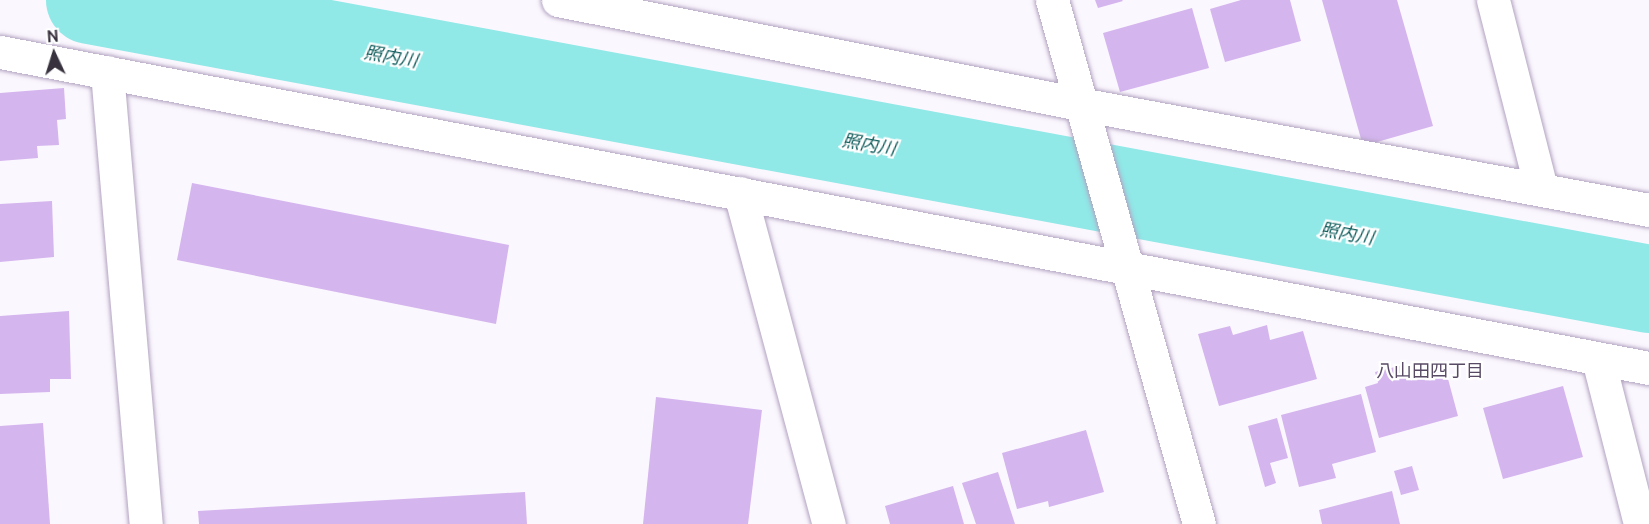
<!DOCTYPE html>
<meta charset="utf-8">
<style>
body{margin:0}
#map{position:relative;width:1649px;height:524px;overflow:hidden;background:#fbf7fe;font-family:Ubuntu,"Noto Sans JP",sans-serif}
div>[style]{position:absolute}
.river>*{height:88px;margin:-44px;padding:0 44px;transform-origin:44px;border-radius:44px;background:#90e8e7}
.building>*{inset:0;background:#d4b5ee}
.roads{filter:drop-shadow(0 0 2px #b2a3c1) drop-shadow(0 0 2px #b2a3c1)}
.minor>*{height:33px;margin:-16.5px;padding:0 16.5px;transform-origin:16.5px;border-radius:16.5px;background:#fff}
.tertiary>*{height:33px;margin:-16.5px;padding:0 16.5px;transform-origin:16.5px;border-radius:16.5px;background:#fff}
span{translate:-50% -50%;white-space:nowrap;text-align:center;line-height:1.15;-webkit-text-stroke:4.5px #fff;paint-order:stroke}
.water-label{font-size:18px;color:#0c5a5a;font-style:italic}
.neighbourhood-label{font-size:18px;color:#584a65}
.north{position:absolute;left:24px;top:24px;width:60px;height:60px;-webkit-text-stroke:4px #fff;paint-order:stroke;rotate:356deg;font-size:16px;font-weight:700;line-height:24px;text-align:center;color:#38323e}
.north::after{content:'';display:block;margin:auto;width:21px;height:27px;background:#38323e;clip-path:polygon(50% 0,100% 100%,50% 72%,0 100%)}
</style>
<div id="map">
<div class="river">
<div style="left:90px;top:0;width:1586px;rotate:10.5deg"></div>
</div>
<div class="building">
<div style="clip-path:polygon(1095px 0,1122px 0,1123px 1px,1098px 8px)"></div>
<div style="clip-path:polygon(1241px 0,1290px 0,1301px 41px,1225px 62px,1210px 9px)"></div>
<div style="clip-path:polygon(1322px 0,1397px 0,1433px 126px,1363px 146px)"></div>
<div style="clip-path:polygon(1192px 8px,1209px 68px,1120px 92px,1103px 33px)"></div>
<div style="clip-path:polygon(64px 88px,66px 119px,57px 120px,59px 145px,37px 146px,38px 158px,0 161px,0 93px)"></div>
<div style="clip-path:polygon(192px 183px,509px 245px,496px 324px,177px 260px)"></div>
<div style="clip-path:polygon(52px 201px,54px 257px,0 262px,0 204px)"></div>
<div style="clip-path:polygon(69px 311px,71px 379px,50px 379px,50px 392px,0 394px,0 316px)"></div>
<div style="clip-path:polygon(1267px 325px,1270px 340px,1303px 331px,1317px 379px,1219px 406px,1198px 334px,1230px 326px,1233px 335px)"></div>
<div style="clip-path:polygon(1444px 364px,1458px 416px,1379px 438px,1365px 387px,1378px 383px,1375px 372px,1403px 365px,1406px 374px)"></div>
<div style="clip-path:polygon(1563px 386px,1583px 457px,1503px 479px,1483px 408px)"></div>
<div style="clip-path:polygon(1361px 394px,1376px 452px,1332px 464px,1336px 478px,1299px 487px,1281px 415px)"></div>
<div style="clip-path:polygon(656px 397px,762px 410px,748px 524px,643px 524px)"></div>
<div style="clip-path:polygon(1277px 418px,1288px 458px,1270px 463px,1276px 483px,1265px 487px,1248px 426px)"></div>
<div style="clip-path:polygon(43px 423px,50px 524px,0 524px,0 426px)"></div>
<div style="clip-path:polygon(1086px 430px,1104px 492px,1049px 507px,1048px 501px,1017px 509px,1002px 453px)"></div>
<div style="clip-path:polygon(1412px 466px,1419px 490px,1401px 495px,1394px 471px)"></div>
<div style="clip-path:polygon(998px 472px,1015px 524px,976px 524px,962px 483px)"></div>
<div style="clip-path:polygon(953px 486px,964px 524px,890px 524px,885px 506px)"></div>
<div style="clip-path:polygon(1392px 491px,1400px 524px,1322px 524px,1319px 510px)"></div>
<div style="clip-path:polygon(525px 492px,527px 524px,199px 524px,198px 511px)"></div>
</div>
<div class="roads">
<div class="minor">
<div style="left:558px;top:0;width:532px;rotate:11.27deg"></div>
<div style="left:1080px;top:104px;width:579px;rotate:10.55deg"></div>
<div style="left:1493px;top:0;width:195px;rotate:75.7deg"></div>
<div style="left:0;top:52px;width:1679px;rotate:10.85deg"></div>
<div style="left:107px;top:72px;width:454px;rotate:85.1deg"></div>
<div style="left:740px;top:193px;width:343px;rotate:75deg"></div>
<div style="left:1598px;top:359px;width:170px;rotate:75.7deg"></div>
</div>
<div class="tertiary">
<div style="left:1052px;top:0;width:544px;rotate:74.33deg"></div>
</div>
</div>
<div class="water-label">
<span style="left:391px;top:56px;rotate:10deg">照内川</span>
<span style="left:869px;top:144px;rotate:10deg">照内川</span>
<span style="left:1347px;top:233px;rotate:10deg">照内川</span>
</div>
<div class="neighbourhood-label">
<span style="left:1430px;top:370px">八山田四丁目</span>
</div>
<div class="north">N</div>
</div>
